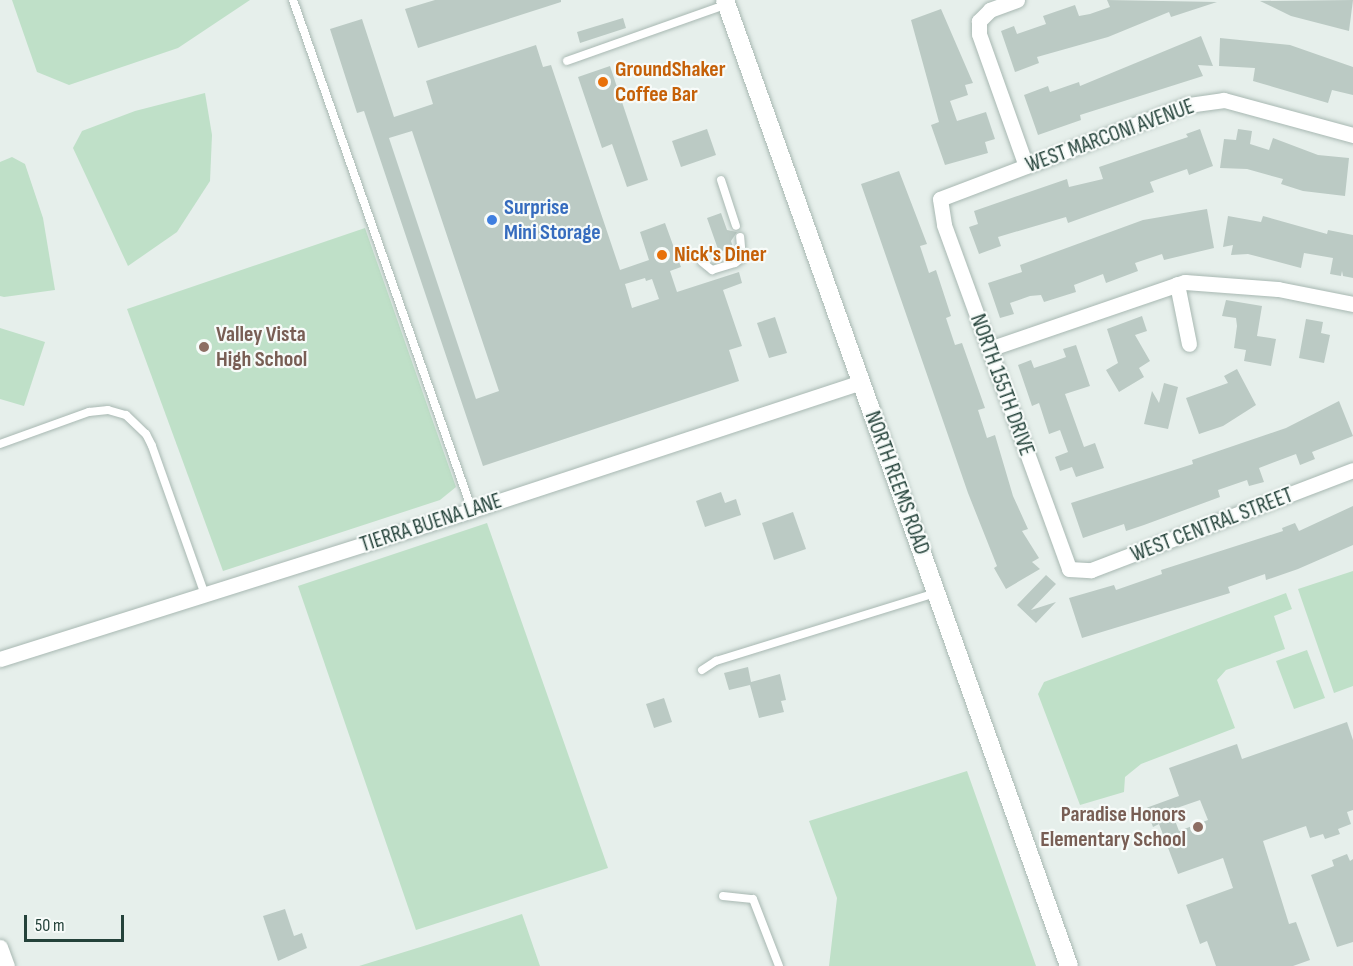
<!DOCTYPE html>
<style>
body{margin:0}
#map{position:relative;width:1353px;height:966px;overflow:hidden;background:#e6efeb;font-family:"Sofia Sans Condensed",sans-serif}
div>[style]{position:absolute}
.green>*{inset:0;background:#bfe0c8}
.building>*{inset:0;background:#bbcac4}
.roads{filter:drop-shadow(0 0 2px #a8b8b2) drop-shadow(0 0 2px #a8b8b2)}
.service>*{height:8px;margin:-4px;padding:0 4px;transform-origin:4px;border-radius:4px;background:#fff}
.minor>*{height:15px;margin:-7.5px;padding:0 7.5px;transform-origin:7.5px;border-radius:7.5px;background:#fff}
.secondary>*{height:18px;margin:-9px;padding:0 9px;transform-origin:9px;border-radius:9px;background:#fff}
.dots>*{width:16px;height:16px;translate:-50% -50%;box-sizing:border-box;border:3px solid #f7fbf9;border-radius:50%}
span{translate:-50% -50%;white-space:nowrap;text-align:center;line-height:1.15;-webkit-text-stroke:4.5px #f7fbf9;paint-order:stroke}
.food-label{font-size:22px;color:#c56008;font-weight:700}
.left{translate:0 -50%;text-align:left}
.street-label{font-size:22px;color:#24423a}
.shop-label{font-size:22px;color:#366cbe;font-weight:700}
.education-label{font-size:22px;color:#785e54;font-weight:700}
.right{translate:-100% -50%;text-align:right}
.scale{position:absolute;left:24px;top:915px;width:100px;height:27px;box-sizing:border-box;border:3px solid #24423a;border-top:0;padding-left:8px;font-size:18px;line-height:21px;white-space:nowrap;color:#24423a;-webkit-text-stroke:4px #f7fbf9;paint-order:stroke}
</style>
<div id="map">
<div class="green">
<div style="clip-path:polygon(12px 0,250px 0,178px 48px,69px 85px,37px 72px)"></div>
<div style="clip-path:polygon(205px 93px,212px 135px,210px 181px,177px 232px,128px 266px,73px 148px,82px 131px,135px 111px)"></div>
<div style="clip-path:polygon(12px 157px,25px 164px,43px 218px,55px 290px,4px 297px,0 296px,0 162px)"></div>
<div style="clip-path:polygon(365px 228px,456px 487px,440px 500px,223px 571px,127px 309px)"></div>
<div style="clip-path:polygon(0 328px,45px 342px,24px 406px,0 399px)"></div>
<div style="clip-path:polygon(487px 523px,608px 868px,416px 930px,298px 586px)"></div>
<div style="clip-path:polygon(1353px 571px,1353px 686px,1334px 693px,1298px 589px)"></div>
<div style="clip-path:polygon(1286px 593px,1292px 609px,1274px 616px,1285px 649px,1226px 670px,1217px 680px,1235px 728px,1141px 764px,1125px 777px,1124px 792px,1080px 805px,1038px 694px,1044px 682px)"></div>
<div style="clip-path:polygon(1307px 650px,1325px 698px,1294px 709px,1276px 661px)"></div>
<div style="clip-path:polygon(967px 771px,1036px 966px,829px 966px,837px 898px,809px 821px)"></div>
<div style="clip-path:polygon(522px 914px,540px 966px,359px 966px,427px 945px)"></div>
</div>
<div class="building">
<div style="clip-path:polygon(435px 0,561px 0,561px 2px,418px 48px,405px 9px)"></div>
<div style="clip-path:polygon(1107px 0,1217px 2px,1171px 17px,1169px 12px,1108px 37px,1037px 57px,1039px 63px,1015px 72px,1001px 31px,1014px 26px,1017px 34px,1046px 24px,1043px 16px,1075px 5px,1079px 16px,1090px 14px,1110px 7px)"></div>
<div style="clip-path:polygon(1353px 0,1349px 31px,1291px 16px,1260px 1px)"></div>
<div style="clip-path:polygon(941px 9px,973px 83px,965px 85px,968px 95px,950px 101px,957px 121px,986px 112px,995px 139px,985px 142px,988px 153px,945px 165px,931px 125px,939px 122px,911px 20px)"></div>
<div style="clip-path:polygon(623px 18px,626px 28px,580px 43px,577px 32px)"></div>
<div style="clip-path:polygon(evenodd,362px 19px,394px 117px,433px 104px,426px 81px,536px 45px,543px 67px,551px 65px,620px 270px,649px 260px,640px 232px,665px 223px,681px 267px,670px 271px,677px 292px,739px 272px,742px 283px,723px 290px,742px 346px,729px 350px,739px 381px,483px 466px,364px 111px,357px 113px,330px 29px,362px 19px,412px 131px,499px 391px,476px 399px,389px 138px,412px 131px,362px 19px,645px 278px,646px 281px,652px 279px,659px 299px,632px 308px,625px 284px,645px 278px)"></div>
<div style="clip-path:polygon(1201px 36px,1213px 66px,1198px 65px,1203px 76px,1080px 115px,1081px 120px,1038px 135px,1024px 95px,1048px 86px,1050px 92px,1079px 82px,1080px 86px)"></div>
<div style="clip-path:polygon(1220px 38px,1290px 45px,1353px 67px,1353px 95px,1332px 90px,1328px 103px,1253px 81px,1255px 68px,1219px 66px)"></div>
<div style="clip-path:polygon(610px 66px,648px 180px,627px 187px,612px 144px,602px 148px,578px 77px)"></div>
<div style="clip-path:polygon(707px 129px,716px 155px,681px 167px,672px 141px)"></div>
<div style="clip-path:polygon(1200px 129px,1213px 166px,1189px 175px,1187px 169px,1150px 182px,1154px 192px,1068px 223px,1066px 217px,998px 237px,1001px 246px,979px 254px,969px 227px,978px 224px,974px 211px,1067px 179px,1069px 187px,1103px 179px,1099px 167px,1188px 137px,1186px 134px)"></div>
<div style="clip-path:polygon(1238px 129px,1252px 131px,1250px 144px,1269px 150px,1273px 138px,1318px 155px,1349px 158px,1345px 196px,1303px 191px,1281px 184px,1283px 179px,1247px 169px,1220px 168px,1224px 139px,1236px 140px)"></div>
<div style="clip-path:polygon(899px 171px,927px 244px,920px 246px,929px 273px,936px 270px,951px 316px,946px 318px,955px 345px,962px 343px,985px 408px,978px 410px,987px 438px,995px 435px,1013px 496px,1028px 529px,1022px 531px,1039px 558px,1032px 562px,1040px 569px,1006px 589px,994px 568px,997px 566px,968px 493px,861px 184px)"></div>
<div style="clip-path:polygon(1207px 209px,1214px 248px,1164px 260px,1162px 254px,1135px 263px,1138px 271px,1106px 283px,1103px 274px,1074px 285px,1076px 292px,1044px 302px,1041px 295px,1030px 296px,1010px 303px,1014px 314px,1000px 318px,988px 283px,1022px 272px,1020px 265px,1143px 220px)"></div>
<div style="clip-path:polygon(721px 213px,727px 230px,737px 232px,731px 241px,733px 247px,719px 252px,707px 218px)"></div>
<div style="clip-path:polygon(1228px 216px,1261px 222px,1263px 216px,1327px 234px,1328px 230px,1353px 235px,1353px 278px,1343px 276px,1342px 271px,1341px 276px,1330px 274px,1333px 258px,1304px 253px,1301px 268px,1248px 254px,1231px 255px,1233px 245px,1223px 247px)"></div>
<div style="clip-path:polygon(1226px 300px,1262px 306px,1257px 336px,1276px 339px,1271px 366px,1244px 361px,1246px 350px,1234px 348px,1237px 326px,1236px 318px,1222px 316px)"></div>
<div style="clip-path:polygon(1142px 316px,1147px 331px,1135px 335px,1150px 361px,1139px 368px,1144px 377px,1119px 392px,1106px 370px,1118px 363px,1107px 329px)"></div>
<div style="clip-path:polygon(775px 317px,787px 353px,769px 358px,757px 323px)"></div>
<div style="clip-path:polygon(1306px 319px,1323px 322px,1321px 333px,1330px 335px,1324px 363px,1299px 358px)"></div>
<div style="clip-path:polygon(1076px 345px,1090px 386px,1065px 394px,1084px 447px,1095px 443px,1104px 468px,1076px 477px,1072px 467px,1060px 471px,1055px 457px,1068px 452px,1060px 430px,1049px 434px,1039px 403px,1032px 406px,1018px 365px,1031px 360px,1034px 368px,1055px 361px,1066px 357px,1063px 349px)"></div>
<div style="clip-path:polygon(1237px 369px,1256px 405px,1223px 426px,1199px 434px,1186px 398px,1228px 383px,1224px 376px)"></div>
<div style="clip-path:polygon(1164px 383px,1178px 387px,1168px 429px,1144px 424px,1152px 391px,1159px 403px)"></div>
<div style="clip-path:polygon(1339px 401px,1353px 436px,1312px 452px,1315px 459px,1300px 465px,1296px 454px,1259px 468px,1264px 482px,1249px 486px,1247px 480px,1218px 490px,1220px 497px,1144px 525px,1126px 531px,1124px 524px,1083px 538px,1071px 503px,1193px 464px,1192px 460px,1286px 428px)"></div>
<div style="clip-path:polygon(721px 492px,725px 503px,736px 499px,741px 515px,705px 527px,696px 501px)"></div>
<div style="clip-path:polygon(1353px 506px,1353px 545px,1298px 569px,1266px 580px,1265px 574px,1228px 587px,1230px 593px,1207px 600px,1082px 638px,1069px 598px,1114px 585px,1116px 590px,1162px 574px,1161px 570px,1283px 531px,1282px 528px,1295px 523px,1299px 531px)"></div>
<div style="clip-path:polygon(793px 512px,806px 549px,774px 560px,762px 523px)"></div>
<div style="clip-path:polygon(1046px 575px,1056px 584px,1031px 610px,1056px 602px,1036px 623px,1017px 605px)"></div>
<div style="clip-path:polygon(748px 667px,751px 682px,780px 674px,786px 700px,781px 701px,784px 712px,759px 718px,750px 685px,729px 690px,724px 673px)"></div>
<div style="clip-path:polygon(664px 698px,672px 722px,654px 728px,646px 704px)"></div>
<div style="clip-path:polygon(evenodd,1347px 722px,1353px 740px,1353px 810px,1347px 812px,1351px 824px,1338px 829px,1340px 834px,1325px 839px,1323px 834px,1310px 838px,1306px 826px,1263px 841px,1289px 924px,1296px 922px,1310px 960px,1293px 966px,1216px 966px,1207px 941px,1200px 944px,1186px 905px,1233px 888px,1223px 858px,1178px 874px,1159px 824px,1153px 827px,1146px 808px,1179px 796px,1169px 768px,1237px 744px,1242px 759px,1347px 722px,1200px 800px,1208px 820px,1179px 831px,1171px 810px,1200px 800px)"></div>
<div style="clip-path:polygon(1347px 854px,1350px 861px,1353px 859px,1353px 942px,1337px 947px,1311px 875px,1334px 866px,1332px 860px)"></div>
<div style="clip-path:polygon(285px 909px,294px 936px,302px 933px,307px 948px,278px 961px,263px 916px)"></div>
</div>
<div class="roads">
<div class="service">
<div style="left:293px;top:0;width:541px;rotate:70.66deg"></div>
<div style="left:567px;top:61px;width:168px;rotate:-19.5deg"></div>
<div style="left:721px;top:180px;width:48px;rotate:71.9deg"></div>
<div style="left:702px;top:262px;width:13px;rotate:39deg"></div>
<div style="left:712px;top:270px;width:24px;rotate:-17deg"></div>
<div style="left:735px;top:263px;width:9px;rotate:-36deg"></div>
<div style="left:742px;top:258px;width:21px;rotate:-95deg"></div>
<div style="left:0;top:444px;width:95px;rotate:-19.8deg"></div>
<div style="left:89px;top:412px;width:19px;rotate:-6deg"></div>
<div style="left:108px;top:410px;width:19px;rotate:16deg"></div>
<div style="left:126px;top:415px;width:28px;rotate:44deg"></div>
<div style="left:146px;top:434px;width:13px;rotate:63deg"></div>
<div style="left:152px;top:446px;width:158px;rotate:70.4deg"></div>
<div style="left:702px;top:670px;width:17px;rotate:-33deg"></div>
<div style="left:716px;top:661px;width:229px;rotate:-17.2deg"></div>
<div style="left:723px;top:896px;width:30px;rotate:6deg"></div>
<div style="left:753px;top:899px;width:72px;rotate:68.8deg"></div>
</div>
<div class="minor">
<div style="left:1017px;top:0;width:29px;rotate:160deg"></div>
<div style="left:990px;top:10px;width:16px;rotate:135deg"></div>
<div style="left:979px;top:21px;width:13px;rotate:90deg"></div>
<div style="left:979px;top:34px;width:140px;rotate:70.4deg"></div>
<div style="left:1353px;top:135px;width:134px;rotate:-164.8deg"></div>
<div style="left:1224px;top:100px;width:37px;rotate:172deg"></div>
<div style="left:1187px;top:105px;width:264px;rotate:159.2deg"></div>
<div style="left:940px;top:199px;width:26px;rotate:81deg"></div>
<div style="left:944px;top:225px;width:366px;rotate:70deg"></div>
<div style="left:1069px;top:569px;width:22px;rotate:3deg"></div>
<div style="left:1091px;top:570px;width:280px;rotate:-20.9deg"></div>
<div style="left:1177px;top:284px;width:61px;rotate:78.7deg"></div>
<div style="left:989px;top:349px;width:207px;rotate:-18.9deg"></div>
<div style="left:1185px;top:282px;width:93px;rotate:4.3deg"></div>
<div style="left:1278px;top:289px;width:76px;rotate:11.3deg"></div>
<div style="left:0;top:659px;width:495px;rotate:-17.5deg"></div>
<div style="left:472px;top:510px;width:410px;rotate:-18.2deg"></div>
<div style="left:0;top:947px;width:20px;rotate:70deg"></div>
</div>
<div class="secondary">
<div style="left:725px;top:0;width:1025px;rotate:70.4deg"></div>
</div>
</div>
<div class="dots">
<div style="left:603px;top:82px;background:#e8710a"></div>
<div style="left:492px;top:220px;background:#3f7fe0"></div>
<div style="left:662px;top:255px;background:#e8710a"></div>
<div style="left:204px;top:347px;background:#8d6e63"></div>
<div style="left:1198px;top:827px;background:#8d6e63"></div>
</div>
<div class="food-label">
<span class="left" style="left:615px;top:82px">GroundShaker<br>Coffee Bar</span>
<span class="left" style="left:674px;top:255px">Nick's Diner</span>
</div>
<div class="street-label">
<span style="left:1110px;top:136px;rotate:-20deg">WEST MARCONI AVENUE</span>
<span style="left:1002px;top:385px;rotate:70deg">NORTH 155TH DRIVE</span>
<span style="left:897px;top:483px;rotate:70deg">NORTH REEMS ROAD</span>
<span style="left:431px;top:523px;rotate:-18deg">TIERRA BUENA LANE</span>
<span style="left:1212px;top:525px;rotate:-21deg">WEST CENTRAL STREET</span>
</div>
<div class="shop-label">
<span class="left" style="left:504px;top:220px">Surprise<br>Mini Storage</span>
</div>
<div class="education-label">
<span class="left" style="left:216px;top:347px">Valley Vista<br>High School</span>
<span class="right" style="left:1186px;top:827px">Paradise Honors<br>Elementary School</span>
</div>
<div class="scale">50 m</div>
</div>
